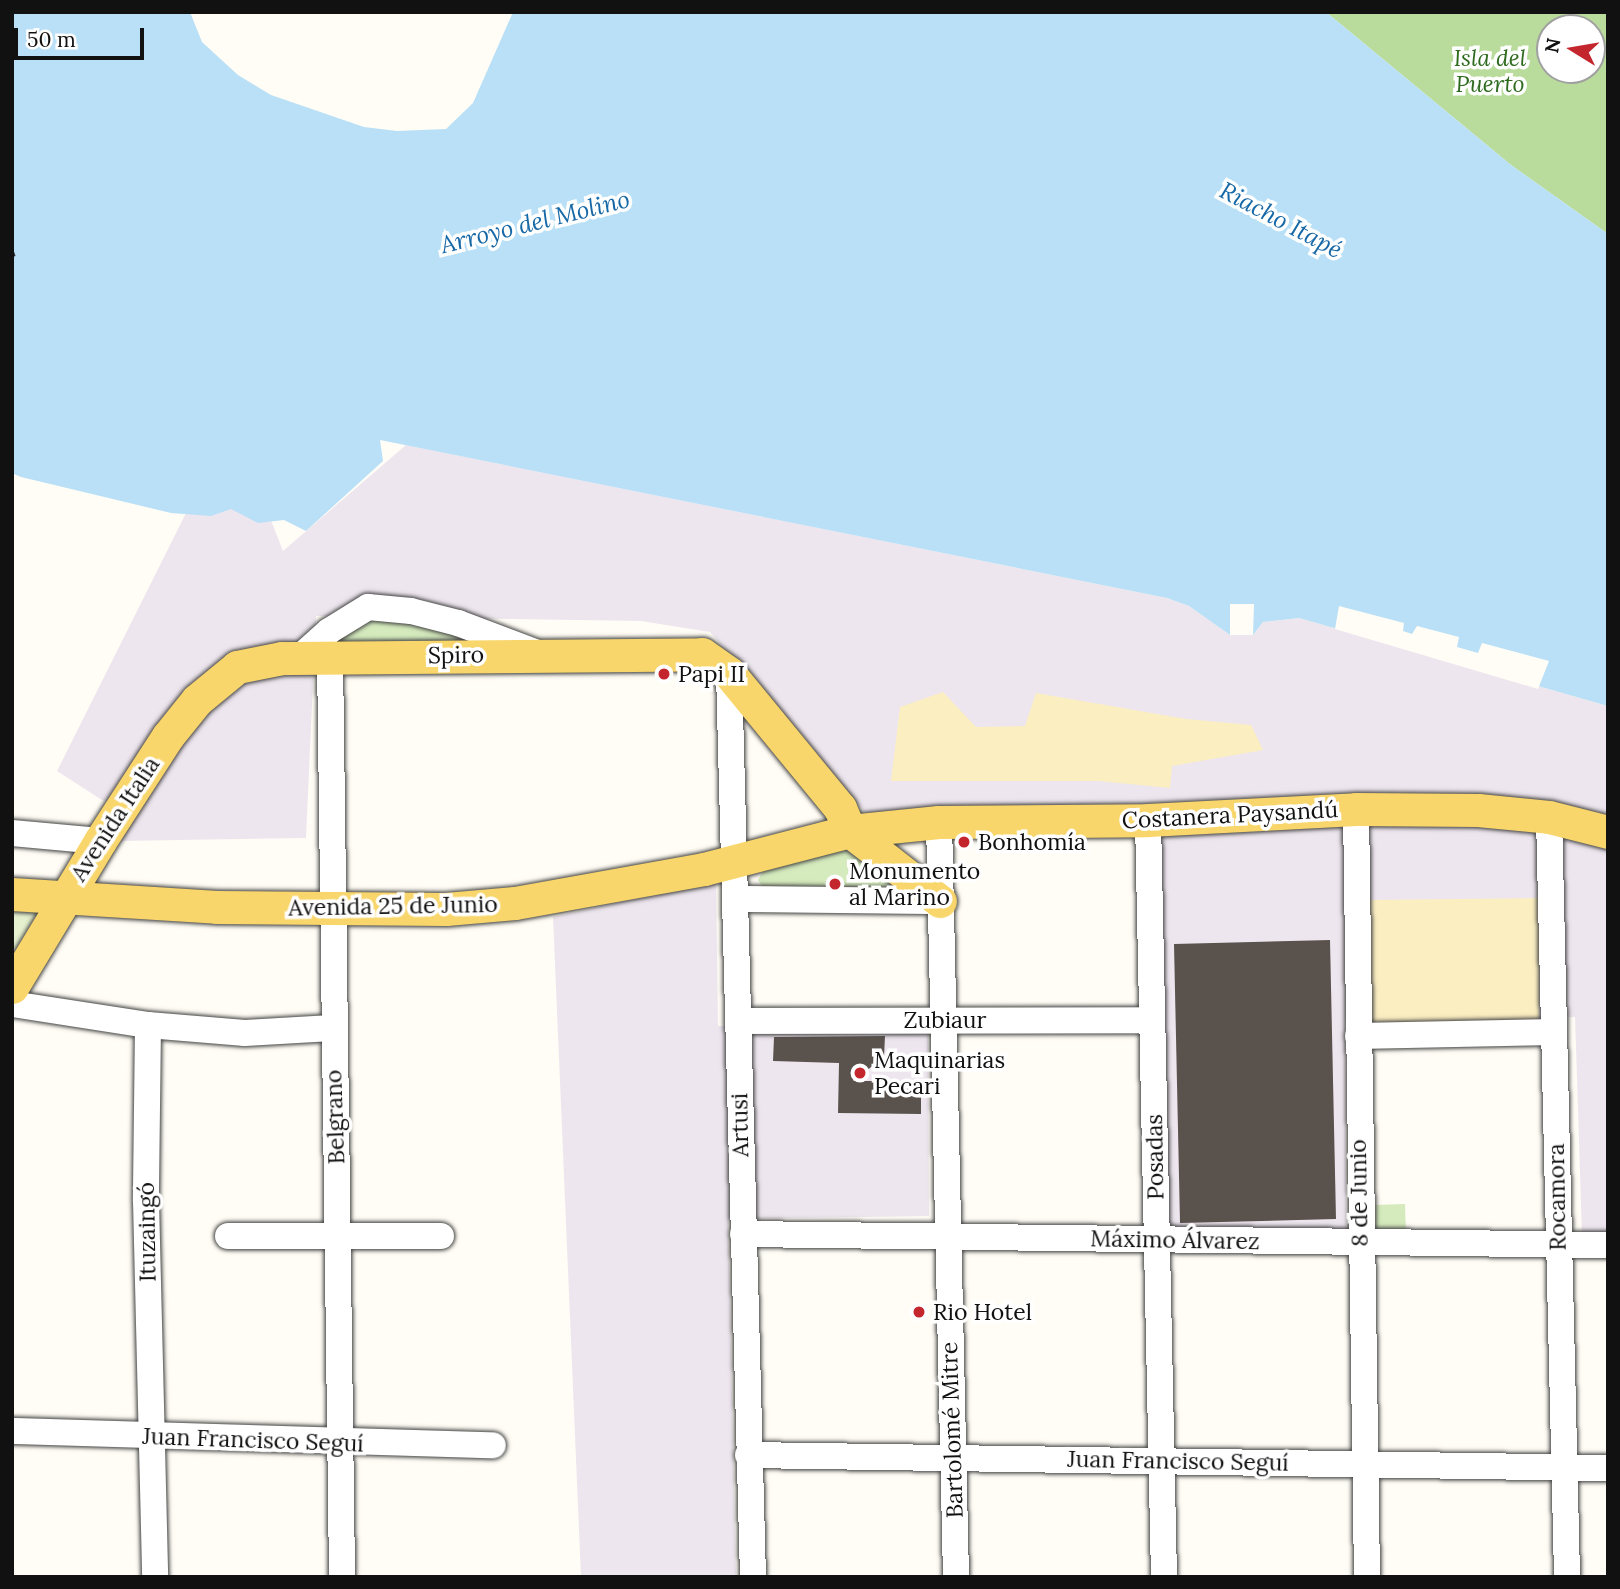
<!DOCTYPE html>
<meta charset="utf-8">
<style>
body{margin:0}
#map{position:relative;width:1620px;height:1589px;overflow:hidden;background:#fffdf5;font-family:Lora,serif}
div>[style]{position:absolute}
.industrial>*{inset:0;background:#eee6ef}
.green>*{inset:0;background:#d5ebbd}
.forest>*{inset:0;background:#b9dc9c}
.sand>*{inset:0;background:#fbeec1}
.pitch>*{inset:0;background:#e6f2cf}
.water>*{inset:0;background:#b9e0f7}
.pier>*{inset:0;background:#fffdf5}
.building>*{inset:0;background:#5a524d}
.path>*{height:3.5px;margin-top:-1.75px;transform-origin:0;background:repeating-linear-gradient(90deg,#333 0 7px,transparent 0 10.5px)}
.roads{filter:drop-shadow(0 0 2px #444) drop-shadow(0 0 2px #444)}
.minor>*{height:26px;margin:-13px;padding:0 13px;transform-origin:13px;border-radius:13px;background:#fff}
.major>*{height:33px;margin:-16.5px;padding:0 16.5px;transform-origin:16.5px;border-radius:16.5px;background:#f9d66b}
.dots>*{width:19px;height:19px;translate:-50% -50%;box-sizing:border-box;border:4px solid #fff;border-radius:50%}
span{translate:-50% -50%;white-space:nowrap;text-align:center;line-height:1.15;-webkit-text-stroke:7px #fff;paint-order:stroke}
.park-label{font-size:23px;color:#2f6b1f;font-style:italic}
.street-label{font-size:23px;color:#111}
.poi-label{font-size:23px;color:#111}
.left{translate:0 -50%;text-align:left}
.water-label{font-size:24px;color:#1768a6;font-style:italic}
.frame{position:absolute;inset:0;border:14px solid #111;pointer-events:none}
.north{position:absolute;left:1536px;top:14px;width:70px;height:70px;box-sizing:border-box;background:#fff;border:2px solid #a0a0a0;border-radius:50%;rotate:281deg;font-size:19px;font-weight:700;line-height:28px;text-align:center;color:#111}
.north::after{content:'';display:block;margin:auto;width:24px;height:32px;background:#c4262e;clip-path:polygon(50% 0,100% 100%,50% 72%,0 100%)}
.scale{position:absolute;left:14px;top:28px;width:130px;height:32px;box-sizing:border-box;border:4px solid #111;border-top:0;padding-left:9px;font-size:21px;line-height:24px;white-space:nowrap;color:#111;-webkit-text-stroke:5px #fff;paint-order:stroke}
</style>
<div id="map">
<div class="industrial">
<div style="clip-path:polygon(406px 445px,1167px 598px,1189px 606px,1230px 635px,1253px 635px,1263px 622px,1299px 618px,1608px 706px,1608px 1236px,1582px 1236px,1575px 1017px,1345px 1020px,1346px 1230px,1168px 1230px,1157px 807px,865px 812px,710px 632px,641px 621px,316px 616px,306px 838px,118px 841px,135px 810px,102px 800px,57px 771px,215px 455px,247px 459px,283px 551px)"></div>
<div style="clip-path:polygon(716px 881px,718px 1026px,928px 1030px,929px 1216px,728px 1219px,736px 1577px,581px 1577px,553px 917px)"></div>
</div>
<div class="green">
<div style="clip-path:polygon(371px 617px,423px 617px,485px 641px,346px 646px,336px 639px)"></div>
<div style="clip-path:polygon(838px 846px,865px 853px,901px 892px,766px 892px,758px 880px,765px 868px)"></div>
<div style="clip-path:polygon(1405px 1204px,1406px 1236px,1374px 1236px,1374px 1205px)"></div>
</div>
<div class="forest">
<div style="clip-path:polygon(evenodd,1326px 12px,1608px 12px,1608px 234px,1511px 165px,1326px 12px,1550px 28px,1592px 28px,1592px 70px,1550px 70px,1550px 28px)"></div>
</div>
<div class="sand">
<div style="clip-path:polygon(943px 692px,976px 727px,1025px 726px,1036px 693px,1186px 719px,1251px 725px,1263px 750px,1172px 766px,1170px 788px,1099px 781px,891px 781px,900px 707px)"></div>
<div style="clip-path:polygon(1540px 898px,1539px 1025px,1367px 1026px,1368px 900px)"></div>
</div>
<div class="pitch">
<div style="clip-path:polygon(12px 909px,38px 912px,12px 954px)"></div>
</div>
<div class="water">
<div style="clip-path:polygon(12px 12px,190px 12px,202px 42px,238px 75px,271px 95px,364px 127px,397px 131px,446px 129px,473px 103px,513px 12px,1326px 12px,1511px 165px,1608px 234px,1608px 706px,1299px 618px,1263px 622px,1253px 635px,1230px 635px,1189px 606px,1167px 598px,380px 440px,383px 461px,306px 531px,284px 520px,258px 523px,231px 509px,211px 516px,171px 513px,21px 477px,12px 473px)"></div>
</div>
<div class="pier">
<div style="clip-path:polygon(1230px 604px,1254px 604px,1253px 635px,1230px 635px)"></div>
<div style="clip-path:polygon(1339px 606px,1404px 623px,1403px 631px,1412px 634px,1417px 626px,1459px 637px,1457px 647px,1478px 653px,1482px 643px,1549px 661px,1538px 689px,1335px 629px)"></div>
</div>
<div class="building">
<div style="clip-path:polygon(1330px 940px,1336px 1219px,1180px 1223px,1174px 944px)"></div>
<div style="clip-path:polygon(885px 1036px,884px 1057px,853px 1081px,921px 1081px,921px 1114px,838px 1113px,839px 1063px,773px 1061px,774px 1037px)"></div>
</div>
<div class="path">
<div style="left:12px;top:255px;width:3px;rotate:-18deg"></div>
</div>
<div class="roads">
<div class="minor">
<div style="left:330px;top:657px;width:920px;rotate:89.25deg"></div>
<div style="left:299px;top:658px;width:40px;rotate:-42deg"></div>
<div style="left:329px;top:631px;width:46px;rotate:-31.6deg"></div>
<div style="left:368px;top:607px;width:43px;rotate:5.3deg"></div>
<div style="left:411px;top:611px;width:49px;rotate:14.3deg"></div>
<div style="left:458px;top:623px;width:82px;rotate:20.6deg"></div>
<div style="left:729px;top:673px;width:904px;rotate:88.48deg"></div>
<div style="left:1356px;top:809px;width:768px;rotate:89.18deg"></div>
<div style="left:1549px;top:817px;width:760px;rotate:88.64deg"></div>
<div style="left:1148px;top:820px;width:757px;rotate:88.79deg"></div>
<div style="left:939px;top:822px;width:755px;rotate:88.71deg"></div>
<div style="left:12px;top:833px;width:88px;rotate:5.2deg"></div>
<div style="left:736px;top:899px;width:204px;rotate:0.6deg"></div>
<div style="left:12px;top:1004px;width:138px;rotate:8.8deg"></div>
<div style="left:148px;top:1025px;width:176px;rotate:90.7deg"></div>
<div style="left:146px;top:1201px;width:376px;rotate:88.6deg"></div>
<div style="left:738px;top:1021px;width:414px;rotate:-0.1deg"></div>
<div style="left:148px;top:1025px;width:97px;rotate:4.7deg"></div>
<div style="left:245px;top:1033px;width:87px;rotate:-3.3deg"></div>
<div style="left:1358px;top:1036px;width:195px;rotate:-1.2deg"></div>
<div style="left:743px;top:1234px;width:865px;rotate:0.73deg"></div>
<div style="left:228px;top:1236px;width:213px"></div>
<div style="left:12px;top:1431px;width:481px;rotate:1.7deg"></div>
<div style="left:748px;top:1455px;width:860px;rotate:0.87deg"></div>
</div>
<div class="major">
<div style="left:12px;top:894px;width:205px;rotate:3.6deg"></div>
<div style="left:217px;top:907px;width:229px;rotate:0.5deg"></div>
<div style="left:446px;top:909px;width:69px;rotate:-5deg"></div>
<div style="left:515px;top:903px;width:192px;rotate:-10.2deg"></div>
<div style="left:704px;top:869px;width:151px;rotate:-14.6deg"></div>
<div style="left:850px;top:831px;width:89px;rotate:-5.8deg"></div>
<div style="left:939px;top:822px;width:209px;rotate:-0.5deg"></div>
<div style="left:1148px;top:820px;width:208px;rotate:-3deg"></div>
<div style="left:1356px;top:809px;width:122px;rotate:0.5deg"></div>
<div style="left:1478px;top:810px;width:71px;rotate:5.6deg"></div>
<div style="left:1549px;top:817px;width:61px;rotate:14.3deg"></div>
<div style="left:12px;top:987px;width:170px;rotate:-58.9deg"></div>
<div style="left:100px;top:841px;width:125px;rotate:-57.1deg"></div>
<div style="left:168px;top:736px;width:46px;rotate:-51.1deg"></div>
<div style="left:197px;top:700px;width:52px;rotate:-39.5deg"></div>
<div style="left:237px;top:667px;width:46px;rotate:-11.3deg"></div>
<div style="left:282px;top:658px;width:420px;rotate:-0.5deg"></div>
<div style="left:702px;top:654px;width:33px;rotate:35deg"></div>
<div style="left:729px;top:673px;width:175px;rotate:50.6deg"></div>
<div style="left:840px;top:808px;width:25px;rotate:67deg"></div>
<div style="left:850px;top:831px;width:114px;rotate:37.9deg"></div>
</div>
</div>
<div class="dots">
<div style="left:664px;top:674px;background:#c4262e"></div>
<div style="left:964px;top:842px;background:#c4262e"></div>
<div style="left:835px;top:884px;background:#c4262e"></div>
<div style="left:860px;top:1073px;background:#c4262e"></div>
<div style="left:919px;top:1312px;background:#c4262e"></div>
</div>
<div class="park-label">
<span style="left:1490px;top:71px">Isla del<br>Puerto</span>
</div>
<div class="street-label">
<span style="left:456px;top:655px;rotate:-1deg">Spiro</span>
<span style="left:1230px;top:815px;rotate:-3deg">Costanera Paysandú</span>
<span style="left:115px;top:819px;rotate:-57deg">Avenida Italia</span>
<span style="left:393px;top:906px;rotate:-1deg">Avenida 25 de Junio</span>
<span style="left:945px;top:1020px">Zubiaur</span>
<span style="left:335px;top:1117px;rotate:-92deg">Belgrano</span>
<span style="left:740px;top:1125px;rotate:-91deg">Artusi</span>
<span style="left:1155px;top:1157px;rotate:-91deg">Posadas</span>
<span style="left:1359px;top:1193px;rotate:-91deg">8 de Junio</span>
<span style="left:1557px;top:1197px;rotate:-91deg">Rocamora</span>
<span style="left:147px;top:1232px;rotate:-91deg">Ituzaingó</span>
<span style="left:1175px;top:1240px;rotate:1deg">Máximo Álvarez</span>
<span style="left:952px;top:1430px;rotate:-92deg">Bartolomé Mitre</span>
<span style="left:253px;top:1440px;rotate:2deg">Juan Francisco Seguí</span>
<span style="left:1178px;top:1461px;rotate:1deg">Juan Francisco Seguí</span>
</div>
<div class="poi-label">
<span class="left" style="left:678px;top:674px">Papi II</span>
<span class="left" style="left:978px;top:842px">Bonhomía</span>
<span class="left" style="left:849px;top:884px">Monumento<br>al Marino</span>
<span class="left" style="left:874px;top:1073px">Maquinarias<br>Pecari</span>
<span class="left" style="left:933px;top:1312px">Rio Hotel</span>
</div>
<div class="water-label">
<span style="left:1281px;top:220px;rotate:28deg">Riacho Itapé</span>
<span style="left:535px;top:222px;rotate:-14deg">Arroyo del Molino</span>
</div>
<div class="frame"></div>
<div class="north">N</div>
<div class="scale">50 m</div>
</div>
